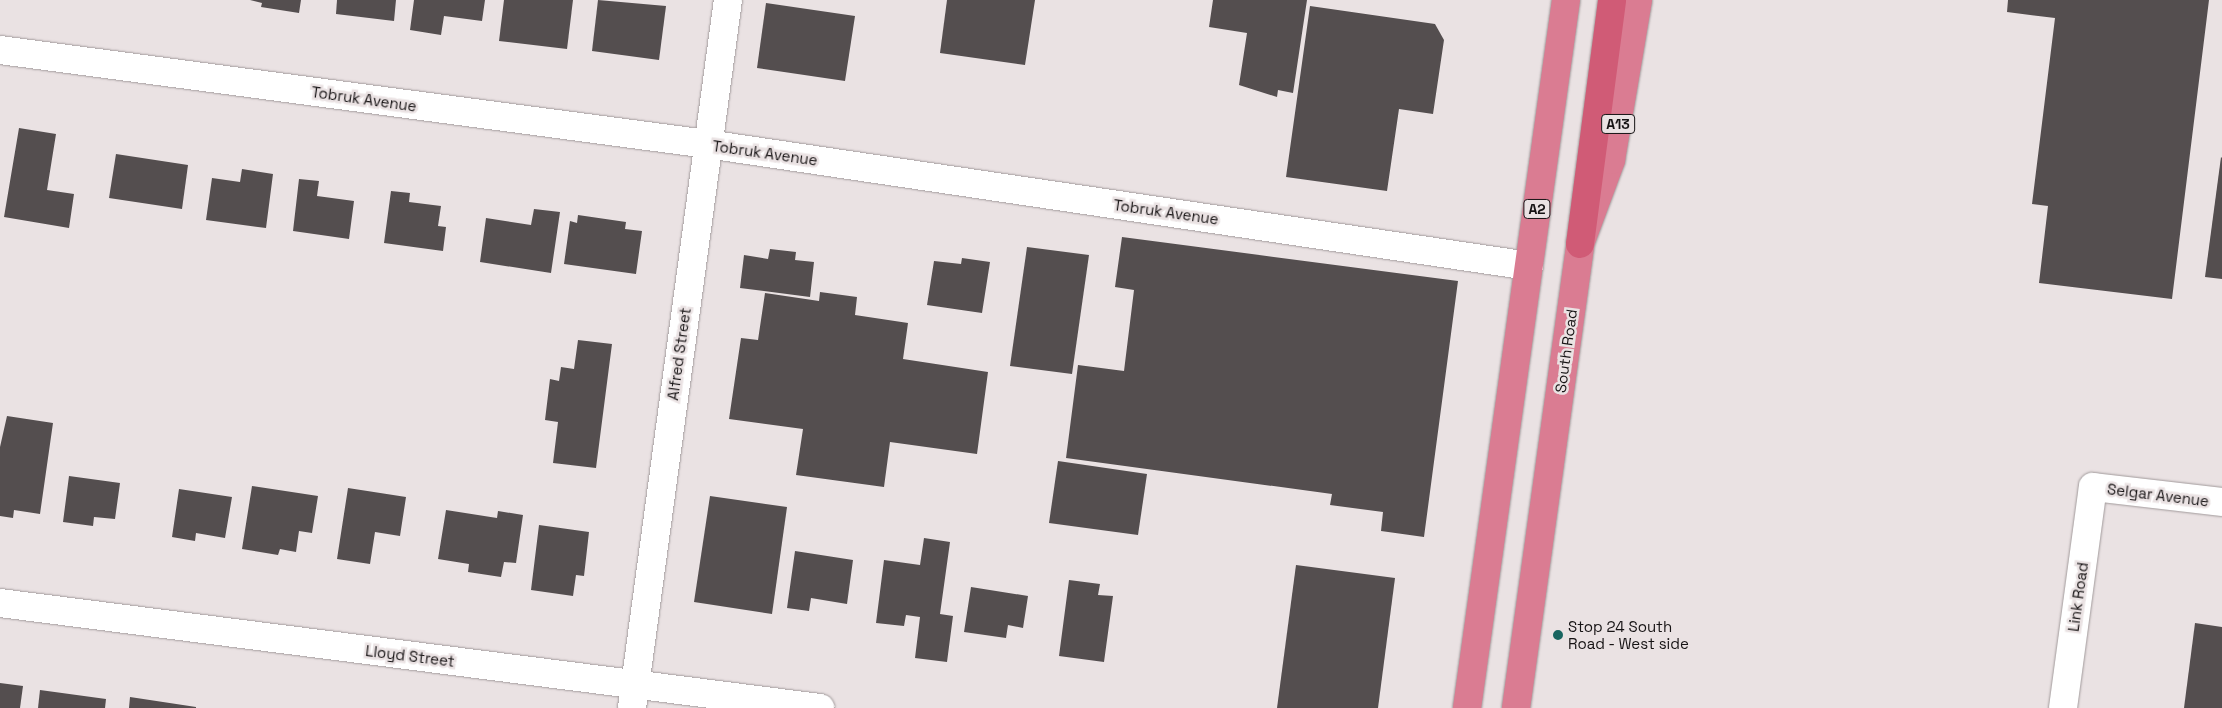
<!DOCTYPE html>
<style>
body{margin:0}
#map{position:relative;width:2222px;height:708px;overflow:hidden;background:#eae2e3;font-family:"Space Grotesk",sans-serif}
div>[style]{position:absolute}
.building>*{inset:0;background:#544e4f}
.roads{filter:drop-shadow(0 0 1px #a19a9b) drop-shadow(0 0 1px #a19a9b)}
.minor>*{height:28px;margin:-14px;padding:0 14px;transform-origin:14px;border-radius:14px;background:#fff}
.trunk>*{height:28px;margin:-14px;padding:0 14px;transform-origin:14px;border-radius:14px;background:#da7c92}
.motorway>*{height:28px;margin:-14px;padding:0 14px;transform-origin:14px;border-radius:14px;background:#d05b76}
.dots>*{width:14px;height:14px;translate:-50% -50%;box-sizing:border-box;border:2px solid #eae2e3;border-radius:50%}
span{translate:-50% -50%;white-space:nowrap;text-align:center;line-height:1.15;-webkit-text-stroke:5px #eae2e3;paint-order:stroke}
.shield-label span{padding:1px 4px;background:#eae2e3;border:1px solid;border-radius:4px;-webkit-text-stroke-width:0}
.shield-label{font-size:14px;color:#161314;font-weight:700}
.street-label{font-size:15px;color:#161314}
.poi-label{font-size:15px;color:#161314}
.left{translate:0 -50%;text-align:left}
</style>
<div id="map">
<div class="building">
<div style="clip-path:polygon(250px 0,301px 0,299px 13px,261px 7px,262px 3px)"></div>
<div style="clip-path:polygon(337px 0,396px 0,394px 21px,336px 14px)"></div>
<div style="clip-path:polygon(414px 0,485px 0,482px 21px,444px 16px,441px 35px,410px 30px)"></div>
<div style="clip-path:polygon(504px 0,573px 0,567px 49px,499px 41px)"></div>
<div style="clip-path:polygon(598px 0,666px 6px,659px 60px,592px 51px)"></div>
<div style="clip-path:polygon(947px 0,1035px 0,1025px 65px,940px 53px)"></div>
<div style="clip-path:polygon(1213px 0,1307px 0,1293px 93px,1278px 90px,1277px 97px,1239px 85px,1247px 33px,1209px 27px)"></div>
<div style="clip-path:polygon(2008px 0,2209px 0,2172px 299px,2039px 283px,2048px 206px,2032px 204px,2055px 18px,2007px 12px)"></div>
<div style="clip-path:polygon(766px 3px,855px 16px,845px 81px,757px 68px)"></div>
<div style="clip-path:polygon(1310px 6px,1435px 24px,1444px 40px,1433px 114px,1399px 109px,1387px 191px,1286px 177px)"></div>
<div style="clip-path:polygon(19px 128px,56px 134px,47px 190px,74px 194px,69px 228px,4px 217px)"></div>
<div style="clip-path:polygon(116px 154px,188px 165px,182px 209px,109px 198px)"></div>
<div style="clip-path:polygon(2221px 157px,2222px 158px,2222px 279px,2205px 277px)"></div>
<div style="clip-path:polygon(242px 169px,273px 174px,266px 228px,206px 220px,212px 178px,240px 182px)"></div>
<div style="clip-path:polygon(299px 179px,319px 181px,317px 196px,354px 201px,349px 239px,293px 231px)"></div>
<div style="clip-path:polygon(391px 191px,410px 193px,409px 202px,441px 206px,438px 226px,446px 227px,443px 251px,384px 243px)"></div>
<div style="clip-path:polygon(534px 209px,560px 212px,551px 273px,480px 262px,486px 218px,531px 225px)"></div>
<div style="clip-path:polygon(578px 215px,626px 222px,625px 229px,642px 231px,636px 274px,564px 264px,570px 221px,577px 223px)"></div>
<div style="clip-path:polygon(1122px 237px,1458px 281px,1424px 537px,1381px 531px,1383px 512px,1330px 505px,1332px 494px,1066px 458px,1078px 365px,1124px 371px,1134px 290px,1115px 287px)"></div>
<div style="clip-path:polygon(1027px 247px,1089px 255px,1072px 374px,1010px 366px)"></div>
<div style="clip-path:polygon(770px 249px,796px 252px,795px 260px,814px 262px,810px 297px,740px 288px,744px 255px,768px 259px)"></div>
<div style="clip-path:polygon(962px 258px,990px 262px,982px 313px,927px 305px,934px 261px,961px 264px)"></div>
<div style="clip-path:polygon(820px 292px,857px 297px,855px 315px,908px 323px,903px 359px,988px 372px,977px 454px,890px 442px,884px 487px,796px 475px,803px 429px,729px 419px,741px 338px,758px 340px,765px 293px,819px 301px)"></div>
<div style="clip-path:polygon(578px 340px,612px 344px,596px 468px,553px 463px,558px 422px,545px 420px,550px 379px,559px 381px,561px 367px,574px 369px)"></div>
<div style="clip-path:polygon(7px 416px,53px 423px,40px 514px,14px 510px,13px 518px,0 516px,0 447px)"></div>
<div style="clip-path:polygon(1058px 461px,1147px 474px,1138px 535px,1049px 523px)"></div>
<div style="clip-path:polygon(69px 476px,120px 483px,115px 519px,94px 517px,93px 526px,63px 522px)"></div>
<div style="clip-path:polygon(252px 486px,318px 496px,312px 533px,299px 531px,296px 552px,280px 549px,278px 555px,242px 549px)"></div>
<div style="clip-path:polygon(348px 488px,406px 497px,400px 536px,375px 532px,370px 564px,337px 559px)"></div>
<div style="clip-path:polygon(179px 489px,232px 497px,225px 538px,196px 533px,195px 541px,172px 537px)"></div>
<div style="clip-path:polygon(710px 496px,787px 507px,772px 614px,694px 602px)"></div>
<div style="clip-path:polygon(446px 510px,497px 518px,498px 511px,523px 515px,516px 563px,504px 562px,501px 577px,468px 572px,469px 564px,438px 559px)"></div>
<div style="clip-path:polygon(539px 525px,589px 532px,584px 576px,576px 575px,573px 596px,531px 590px)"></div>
<div style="clip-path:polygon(924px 538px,950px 542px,940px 614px,953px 616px,947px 662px,915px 658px,920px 617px,906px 615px,904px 626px,876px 623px,884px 560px,920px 565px)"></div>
<div style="clip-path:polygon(795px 551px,853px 560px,847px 604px,811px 598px,809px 611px,787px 608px)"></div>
<div style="clip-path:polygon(1296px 565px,1395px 578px,1378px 708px,1277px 708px)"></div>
<div style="clip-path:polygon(1069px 580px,1100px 584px,1098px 595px,1113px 596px,1104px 662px,1059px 656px)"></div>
<div style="clip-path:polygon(971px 587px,1028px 596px,1023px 628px,1008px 625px,1006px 638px,964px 632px)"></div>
<div style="clip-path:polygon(2195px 623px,2222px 627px,2222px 708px,2184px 708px)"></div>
<div style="clip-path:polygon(0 683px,23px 686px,20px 708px,0 708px)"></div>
<div style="clip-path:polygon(40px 690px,106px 699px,105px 708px,38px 708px)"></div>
<div style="clip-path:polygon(130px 697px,196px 707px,196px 708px,129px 708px)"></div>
</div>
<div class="roads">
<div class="minor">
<div style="left:0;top:50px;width:713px;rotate:7.57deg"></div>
<div style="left:707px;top:144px;width:831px;rotate:8.44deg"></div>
<div style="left:0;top:603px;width:827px;rotate:7.3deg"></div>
<div style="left:632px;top:708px;width:714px;rotate:-82.28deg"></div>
<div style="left:2063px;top:708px;width:223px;rotate:-82.3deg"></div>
<div style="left:2093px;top:487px;width:130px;rotate:6.6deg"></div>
</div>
<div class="trunk">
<div style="left:1467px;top:708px;width:715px;rotate:-82.04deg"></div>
<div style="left:1516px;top:708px;width:468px;rotate:-82.1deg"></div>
<div style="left:1580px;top:244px;width:90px;rotate:-69.7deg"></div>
<div style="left:1611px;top:160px;width:162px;rotate:-80.4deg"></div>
</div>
<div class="motorway">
<div style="left:1580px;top:244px;width:246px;rotate:-82.5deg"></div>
</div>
</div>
<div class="dots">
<div style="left:1558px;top:635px;background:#196560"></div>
</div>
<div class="shield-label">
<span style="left:1618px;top:124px">A13</span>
<span style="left:1537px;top:209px">A2</span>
</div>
<div class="street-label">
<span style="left:364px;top:99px;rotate:8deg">Tobruk Avenue</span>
<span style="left:765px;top:153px;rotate:8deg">Tobruk Avenue</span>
<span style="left:1166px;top:212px;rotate:8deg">Tobruk Avenue</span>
<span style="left:1566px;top:351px;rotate:-82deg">South Road</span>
<span style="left:679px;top:354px;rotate:-82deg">Alfred Street</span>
<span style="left:2158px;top:495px;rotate:7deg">Selgar Avenue</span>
<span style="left:2078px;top:597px;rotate:-82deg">Link Road</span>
<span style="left:410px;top:656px;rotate:7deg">Lloyd Street</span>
</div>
<div class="poi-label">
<span class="left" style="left:1568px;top:635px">Stop 24 South<br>Road - West side</span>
</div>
</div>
